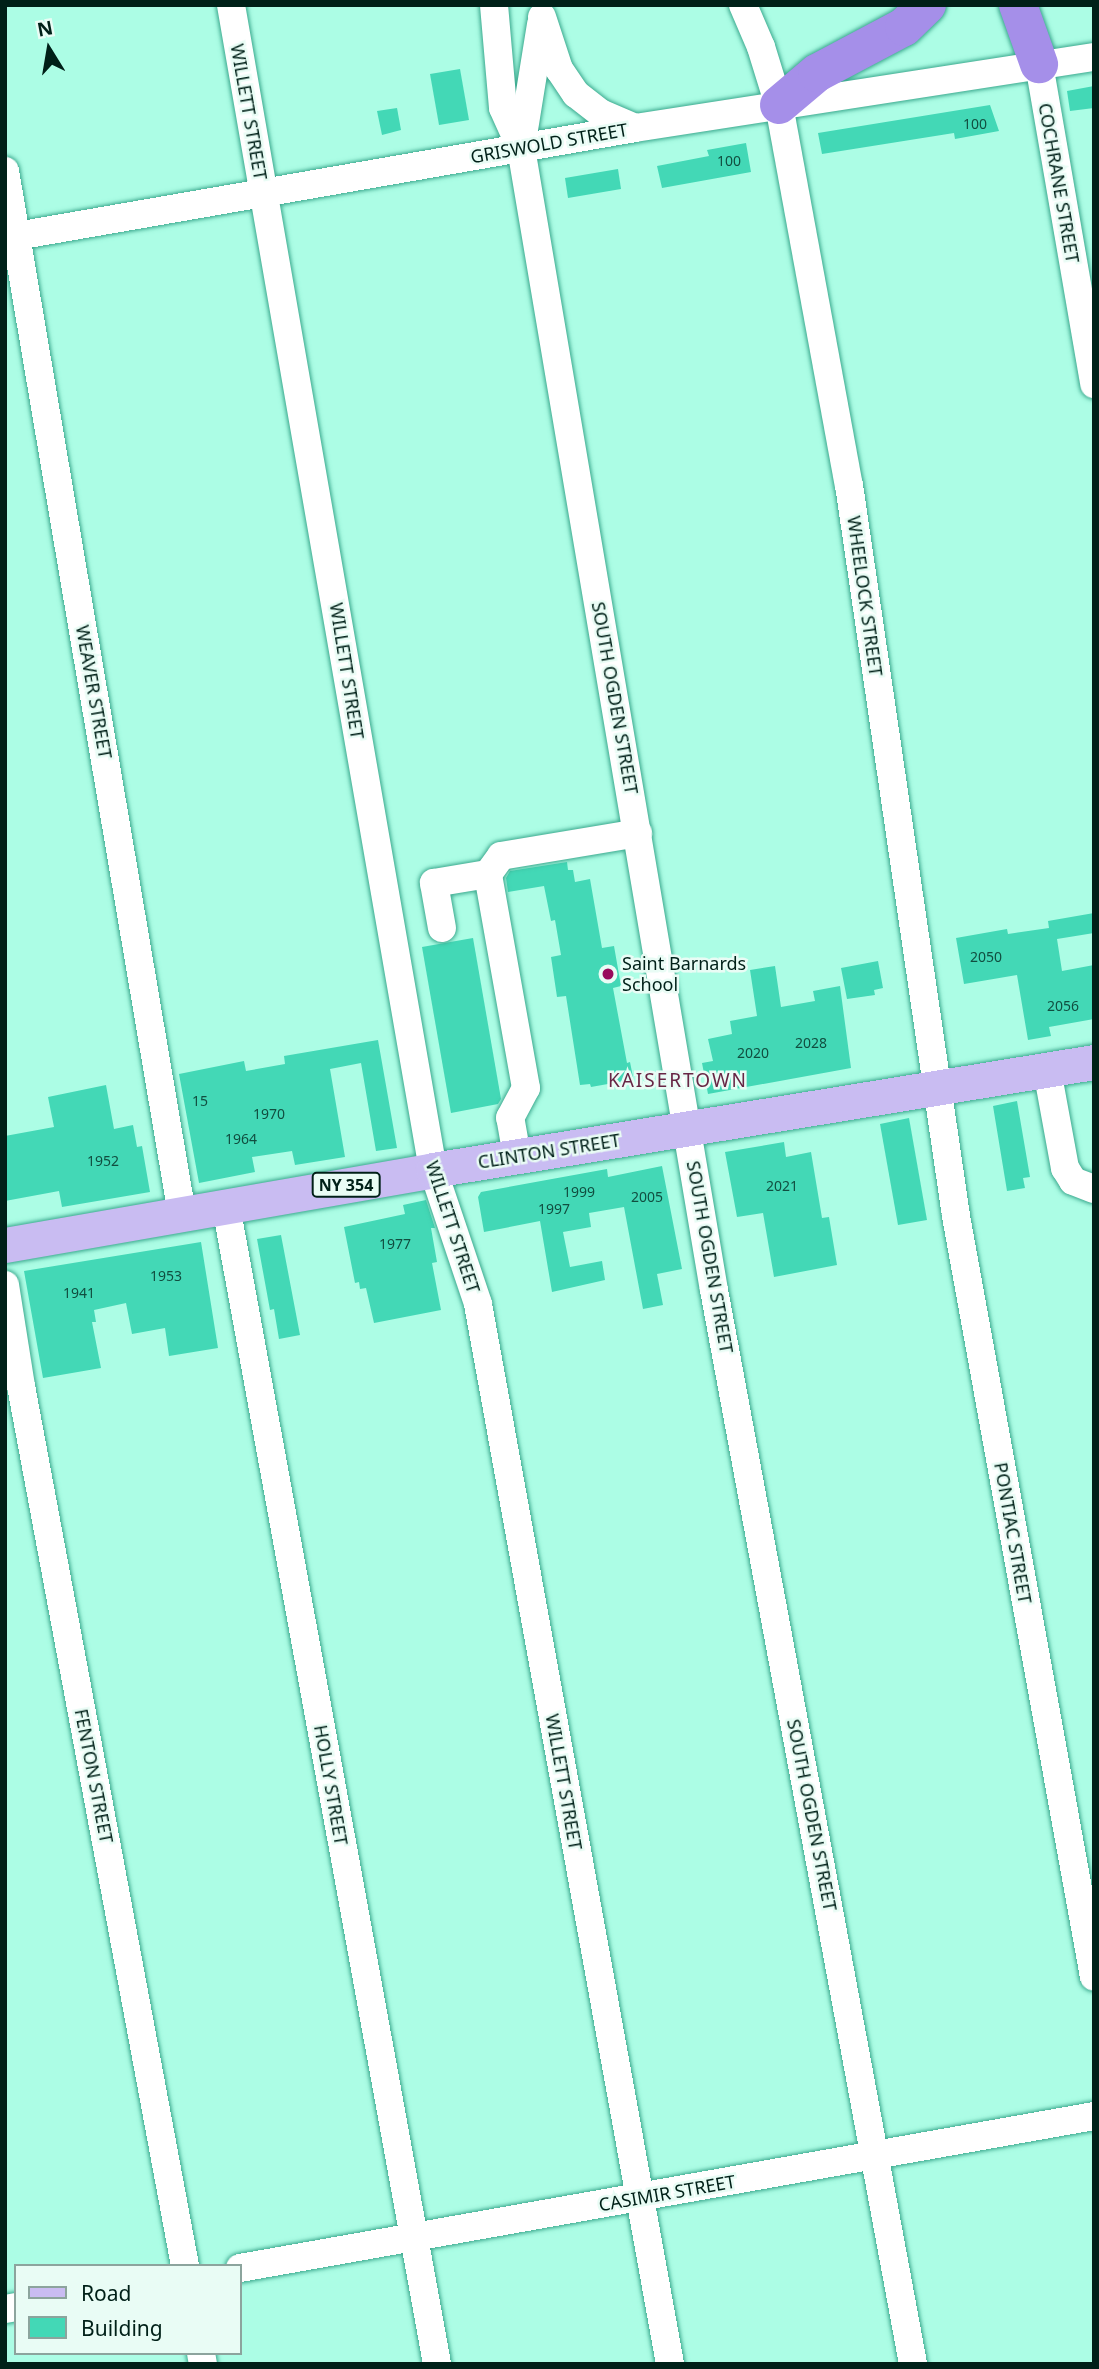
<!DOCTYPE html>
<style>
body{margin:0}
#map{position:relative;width:1099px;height:2369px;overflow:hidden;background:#acfde5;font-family:"Noto Sans",sans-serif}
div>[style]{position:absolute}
.building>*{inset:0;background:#43d8b6}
.roads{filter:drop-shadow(0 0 2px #3ba98e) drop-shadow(0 0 2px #3ba98e)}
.minor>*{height:28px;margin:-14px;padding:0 14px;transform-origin:14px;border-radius:14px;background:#fff}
.major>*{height:35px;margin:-17.5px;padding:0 17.5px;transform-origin:17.5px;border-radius:17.5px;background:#c9bcf2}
.highway>*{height:38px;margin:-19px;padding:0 19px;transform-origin:19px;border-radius:19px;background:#a58fe9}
.dots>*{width:19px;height:19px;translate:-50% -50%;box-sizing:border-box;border:4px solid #e9fcf5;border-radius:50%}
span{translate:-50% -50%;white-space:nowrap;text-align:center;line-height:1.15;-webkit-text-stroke:5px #e9fcf5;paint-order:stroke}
.number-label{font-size:14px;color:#114e40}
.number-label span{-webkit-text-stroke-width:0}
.shield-label span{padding:2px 5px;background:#e9fcf5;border:2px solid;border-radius:5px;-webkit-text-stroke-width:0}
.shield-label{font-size:16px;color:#002018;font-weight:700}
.street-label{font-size:18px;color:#002018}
.poi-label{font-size:18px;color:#002018}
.left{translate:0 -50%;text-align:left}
.neighbourhood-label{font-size:19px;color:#672645;letter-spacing:2px}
.frame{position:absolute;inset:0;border:7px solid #002018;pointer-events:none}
.legend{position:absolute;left:14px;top:2264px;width:228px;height:91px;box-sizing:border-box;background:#e9fcf5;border:2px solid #8ca49d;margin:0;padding:9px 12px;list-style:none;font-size:21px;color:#002018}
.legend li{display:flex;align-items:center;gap:14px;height:35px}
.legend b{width:35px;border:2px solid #8ca49d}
.north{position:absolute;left:14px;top:14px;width:70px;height:70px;-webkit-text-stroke:5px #e9fcf5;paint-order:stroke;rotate:349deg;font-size:19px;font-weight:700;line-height:28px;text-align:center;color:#002018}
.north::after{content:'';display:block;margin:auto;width:24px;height:32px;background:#002018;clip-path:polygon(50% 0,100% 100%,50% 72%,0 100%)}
</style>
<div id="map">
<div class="building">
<div style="clip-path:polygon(460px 69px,469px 120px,439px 125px,430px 74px)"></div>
<div style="clip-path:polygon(1094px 86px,1094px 108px,1070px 111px,1067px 91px)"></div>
<div style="clip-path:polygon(990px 105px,999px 131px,955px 139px,954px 133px,822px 154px,818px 133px)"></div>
<div style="clip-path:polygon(397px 108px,401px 130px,382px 135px,377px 111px)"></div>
<div style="clip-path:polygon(746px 143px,751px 172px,662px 188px,657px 166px,709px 156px,707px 150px)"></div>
<div style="clip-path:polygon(618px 169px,621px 189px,568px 198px,565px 178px)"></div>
<div style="clip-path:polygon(567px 862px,568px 870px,573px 870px,575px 882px,590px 879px,602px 948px,614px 946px,621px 986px,613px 988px,627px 1063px,630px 1062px,633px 1077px,619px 1082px,591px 1087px,590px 1084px,580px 1085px,566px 996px,557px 997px,551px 957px,561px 955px,555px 920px,551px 921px,544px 886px,508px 892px,506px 878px,510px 871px)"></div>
<div style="clip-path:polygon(1094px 913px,1094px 933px,1057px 939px,1062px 971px,1094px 965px,1094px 1019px,1049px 1027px,1051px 1036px,1028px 1040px,1017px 975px,964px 984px,956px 938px,1007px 929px,1008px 934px,1049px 928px,1048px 921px)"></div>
<div style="clip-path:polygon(473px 938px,501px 1099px,498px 1104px,451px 1113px,422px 947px)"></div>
<div style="clip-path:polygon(878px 961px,883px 988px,874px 990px,875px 995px,847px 999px,841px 968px)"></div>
<div style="clip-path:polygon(775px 966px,781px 1007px,815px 1001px,813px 991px,840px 986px,851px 1068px,708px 1094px,702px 1063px,713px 1061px,708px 1039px,732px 1034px,730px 1021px,757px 1016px,750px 970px)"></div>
<div style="clip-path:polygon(378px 1040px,397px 1148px,376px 1151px,361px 1063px,330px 1069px,345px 1157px,295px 1165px,292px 1151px,252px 1157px,255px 1172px,199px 1183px,179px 1074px,244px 1061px,246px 1071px,285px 1064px,284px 1056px)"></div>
<div style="clip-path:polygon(106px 1085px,114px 1129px,133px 1125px,137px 1147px,142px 1146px,150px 1192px,62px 1207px,59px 1191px,5px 1201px,5px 1136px,54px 1127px,48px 1097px)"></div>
<div style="clip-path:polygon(1017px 1101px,1030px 1177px,1023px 1178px,1025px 1188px,1007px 1191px,993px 1106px)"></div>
<div style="clip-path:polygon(909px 1118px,927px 1220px,898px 1225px,880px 1124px)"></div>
<div style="clip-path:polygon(784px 1142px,786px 1157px,811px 1152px,822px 1218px,829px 1217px,837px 1265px,774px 1277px,763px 1213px,737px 1217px,725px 1152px)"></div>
<div style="clip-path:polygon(662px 1166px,682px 1269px,657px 1274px,663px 1305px,643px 1309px,624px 1207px,589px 1213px,591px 1227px,563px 1232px,570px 1267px,602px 1261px,605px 1280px,552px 1292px,540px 1221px,484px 1232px,478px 1197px,481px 1192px,607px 1169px,608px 1177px)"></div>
<div style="clip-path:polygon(426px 1200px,435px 1228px,431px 1228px,437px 1262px,432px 1263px,441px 1310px,374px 1323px,366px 1288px,360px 1289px,359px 1282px,355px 1283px,344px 1227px,405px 1214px,403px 1205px)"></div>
<div style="clip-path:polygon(281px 1235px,300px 1335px,279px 1339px,274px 1309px,270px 1310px,257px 1239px)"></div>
<div style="clip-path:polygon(201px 1242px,218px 1348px,169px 1356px,165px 1328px,132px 1334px,126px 1303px,94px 1310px,96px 1322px,92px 1322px,101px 1368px,43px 1378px,24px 1271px)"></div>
</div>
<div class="roads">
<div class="minor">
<div style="left:231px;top:5px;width:1182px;rotate:80.16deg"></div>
<div style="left:433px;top:1170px;width:141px;rotate:71.4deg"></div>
<div style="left:478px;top:1304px;width:1077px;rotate:79.73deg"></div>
<div style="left:494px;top:5px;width:103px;rotate:85deg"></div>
<div style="left:503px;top:108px;width:44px;rotate:65.8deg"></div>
<div style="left:521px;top:148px;width:1158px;rotate:80.41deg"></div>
<div style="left:714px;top:1290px;width:1092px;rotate:79.5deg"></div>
<div style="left:743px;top:5px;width:46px;rotate:66.8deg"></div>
<div style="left:761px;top:47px;width:61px;rotate:72.8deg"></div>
<div style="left:779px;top:105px;width:386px;rotate:79.6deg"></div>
<div style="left:849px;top:485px;width:739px;rotate:81.67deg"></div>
<div style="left:956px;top:1216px;width:773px;rotate:79.72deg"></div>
<div style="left:542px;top:17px;width:55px;rotate:71.9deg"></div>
<div style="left:559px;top:69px;width:30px;rotate:56deg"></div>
<div style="left:576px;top:94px;width:31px;rotate:38deg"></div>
<div style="left:600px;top:113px;width:38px;rotate:23deg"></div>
<div style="left:1039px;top:64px;width:325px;rotate:80.2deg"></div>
<div style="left:521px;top:148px;width:125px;rotate:-80.8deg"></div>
<div style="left:5px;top:171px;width:1058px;rotate:80.37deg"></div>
<div style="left:5px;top:238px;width:640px;rotate:-9.9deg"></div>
<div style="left:635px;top:128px;width:464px;rotate:-8.8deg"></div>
<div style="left:442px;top:928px;width:46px;rotate:-100.1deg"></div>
<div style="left:434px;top:883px;width:55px;rotate:-9.5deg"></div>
<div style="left:1047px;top:1070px;width:100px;rotate:79.6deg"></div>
<div style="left:1065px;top:1168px;width:15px;rotate:58deg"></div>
<div style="left:1073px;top:1181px;width:22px;rotate:21deg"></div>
<div style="left:517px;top:1156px;width:39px;rotate:-100deg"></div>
<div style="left:510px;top:1118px;width:34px;rotate:-62deg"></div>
<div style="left:526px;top:1088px;width:217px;rotate:-100.1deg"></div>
<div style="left:488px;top:874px;width:22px;rotate:-54deg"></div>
<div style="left:501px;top:856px;width:139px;rotate:-9.5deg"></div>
<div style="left:226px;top:1206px;width:1177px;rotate:79.67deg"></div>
<div style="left:5px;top:1285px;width:102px;rotate:81deg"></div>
<div style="left:21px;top:1386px;width:895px;rotate:79.44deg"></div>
<div style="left:240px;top:2268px;width:867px;rotate:-10.09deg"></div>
<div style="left:5px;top:2309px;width:11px;rotate:-10deg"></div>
<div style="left:201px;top:2353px;width:11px;rotate:80deg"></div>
</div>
<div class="major">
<div style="left:5px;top:1245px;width:435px;rotate:-9.9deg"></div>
<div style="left:433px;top:1170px;width:670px;rotate:-9.28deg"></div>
</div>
<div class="highway">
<div style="left:1018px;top:5px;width:63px;rotate:70.4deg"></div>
<div style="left:779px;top:105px;width:50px;rotate:-40.1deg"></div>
<div style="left:817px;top:73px;width:98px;rotate:-27.9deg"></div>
<div style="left:904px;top:27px;width:32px;rotate:-44deg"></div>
</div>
</div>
<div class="dots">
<div style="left:608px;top:974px;background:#990a5c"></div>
</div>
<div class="number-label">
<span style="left:975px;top:124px">100</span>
<span style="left:729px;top:161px">100</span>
<span style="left:986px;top:957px">2050</span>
<span style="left:1063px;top:1006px">2056</span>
<span style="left:811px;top:1043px">2028</span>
<span style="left:753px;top:1053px">2020</span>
<span style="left:200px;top:1101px">15</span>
<span style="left:269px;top:1114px">1970</span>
<span style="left:241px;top:1139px">1964</span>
<span style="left:103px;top:1161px">1952</span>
<span style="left:782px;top:1186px">2021</span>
<span style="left:579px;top:1192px">1999</span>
<span style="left:647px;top:1197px">2005</span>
<span style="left:554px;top:1209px">1997</span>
<span style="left:395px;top:1244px">1977</span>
<span style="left:166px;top:1276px">1953</span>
<span style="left:79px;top:1293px">1941</span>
</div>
<div class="shield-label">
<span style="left:346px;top:1185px">NY 354</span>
</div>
<div class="street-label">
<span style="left:249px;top:112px;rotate:80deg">WILLETT STREET</span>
<span style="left:549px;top:143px;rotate:-10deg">GRISWOLD STREET</span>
<span style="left:1059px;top:183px;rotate:80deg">COCHRANE STREET</span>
<span style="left:865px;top:596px;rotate:82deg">WHEELOCK STREET</span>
<span style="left:347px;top:671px;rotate:81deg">WILLETT STREET</span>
<span style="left:94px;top:692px;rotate:80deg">WEAVER STREET</span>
<span style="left:615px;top:698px;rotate:80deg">SOUTH OGDEN STREET</span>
<span style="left:549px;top:1151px;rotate:-9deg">CLINTON STREET</span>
<span style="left:453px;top:1227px;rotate:72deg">WILLETT STREET</span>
<span style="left:710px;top:1257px;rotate:80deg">SOUTH OGDEN STREET</span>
<span style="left:1013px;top:1533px;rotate:80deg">PONTIAC STREET</span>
<span style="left:94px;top:1776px;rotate:79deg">FENTON STREET</span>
<span style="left:564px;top:1782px;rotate:80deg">WILLETT STREET</span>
<span style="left:331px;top:1785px;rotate:80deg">HOLLY STREET</span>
<span style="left:812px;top:1815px;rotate:79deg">SOUTH OGDEN STREET</span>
<span style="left:667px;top:2193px;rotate:-10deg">CASIMIR STREET</span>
</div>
<div class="poi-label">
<span class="left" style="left:622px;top:974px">Saint Barnards<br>School</span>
</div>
<div class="neighbourhood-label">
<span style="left:678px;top:1081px">KAISERTOWN</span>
</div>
<div class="frame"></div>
<ul class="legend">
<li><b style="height:9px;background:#c9bcf2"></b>Road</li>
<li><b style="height:19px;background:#43d8b6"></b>Building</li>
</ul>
<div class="north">N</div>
</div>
